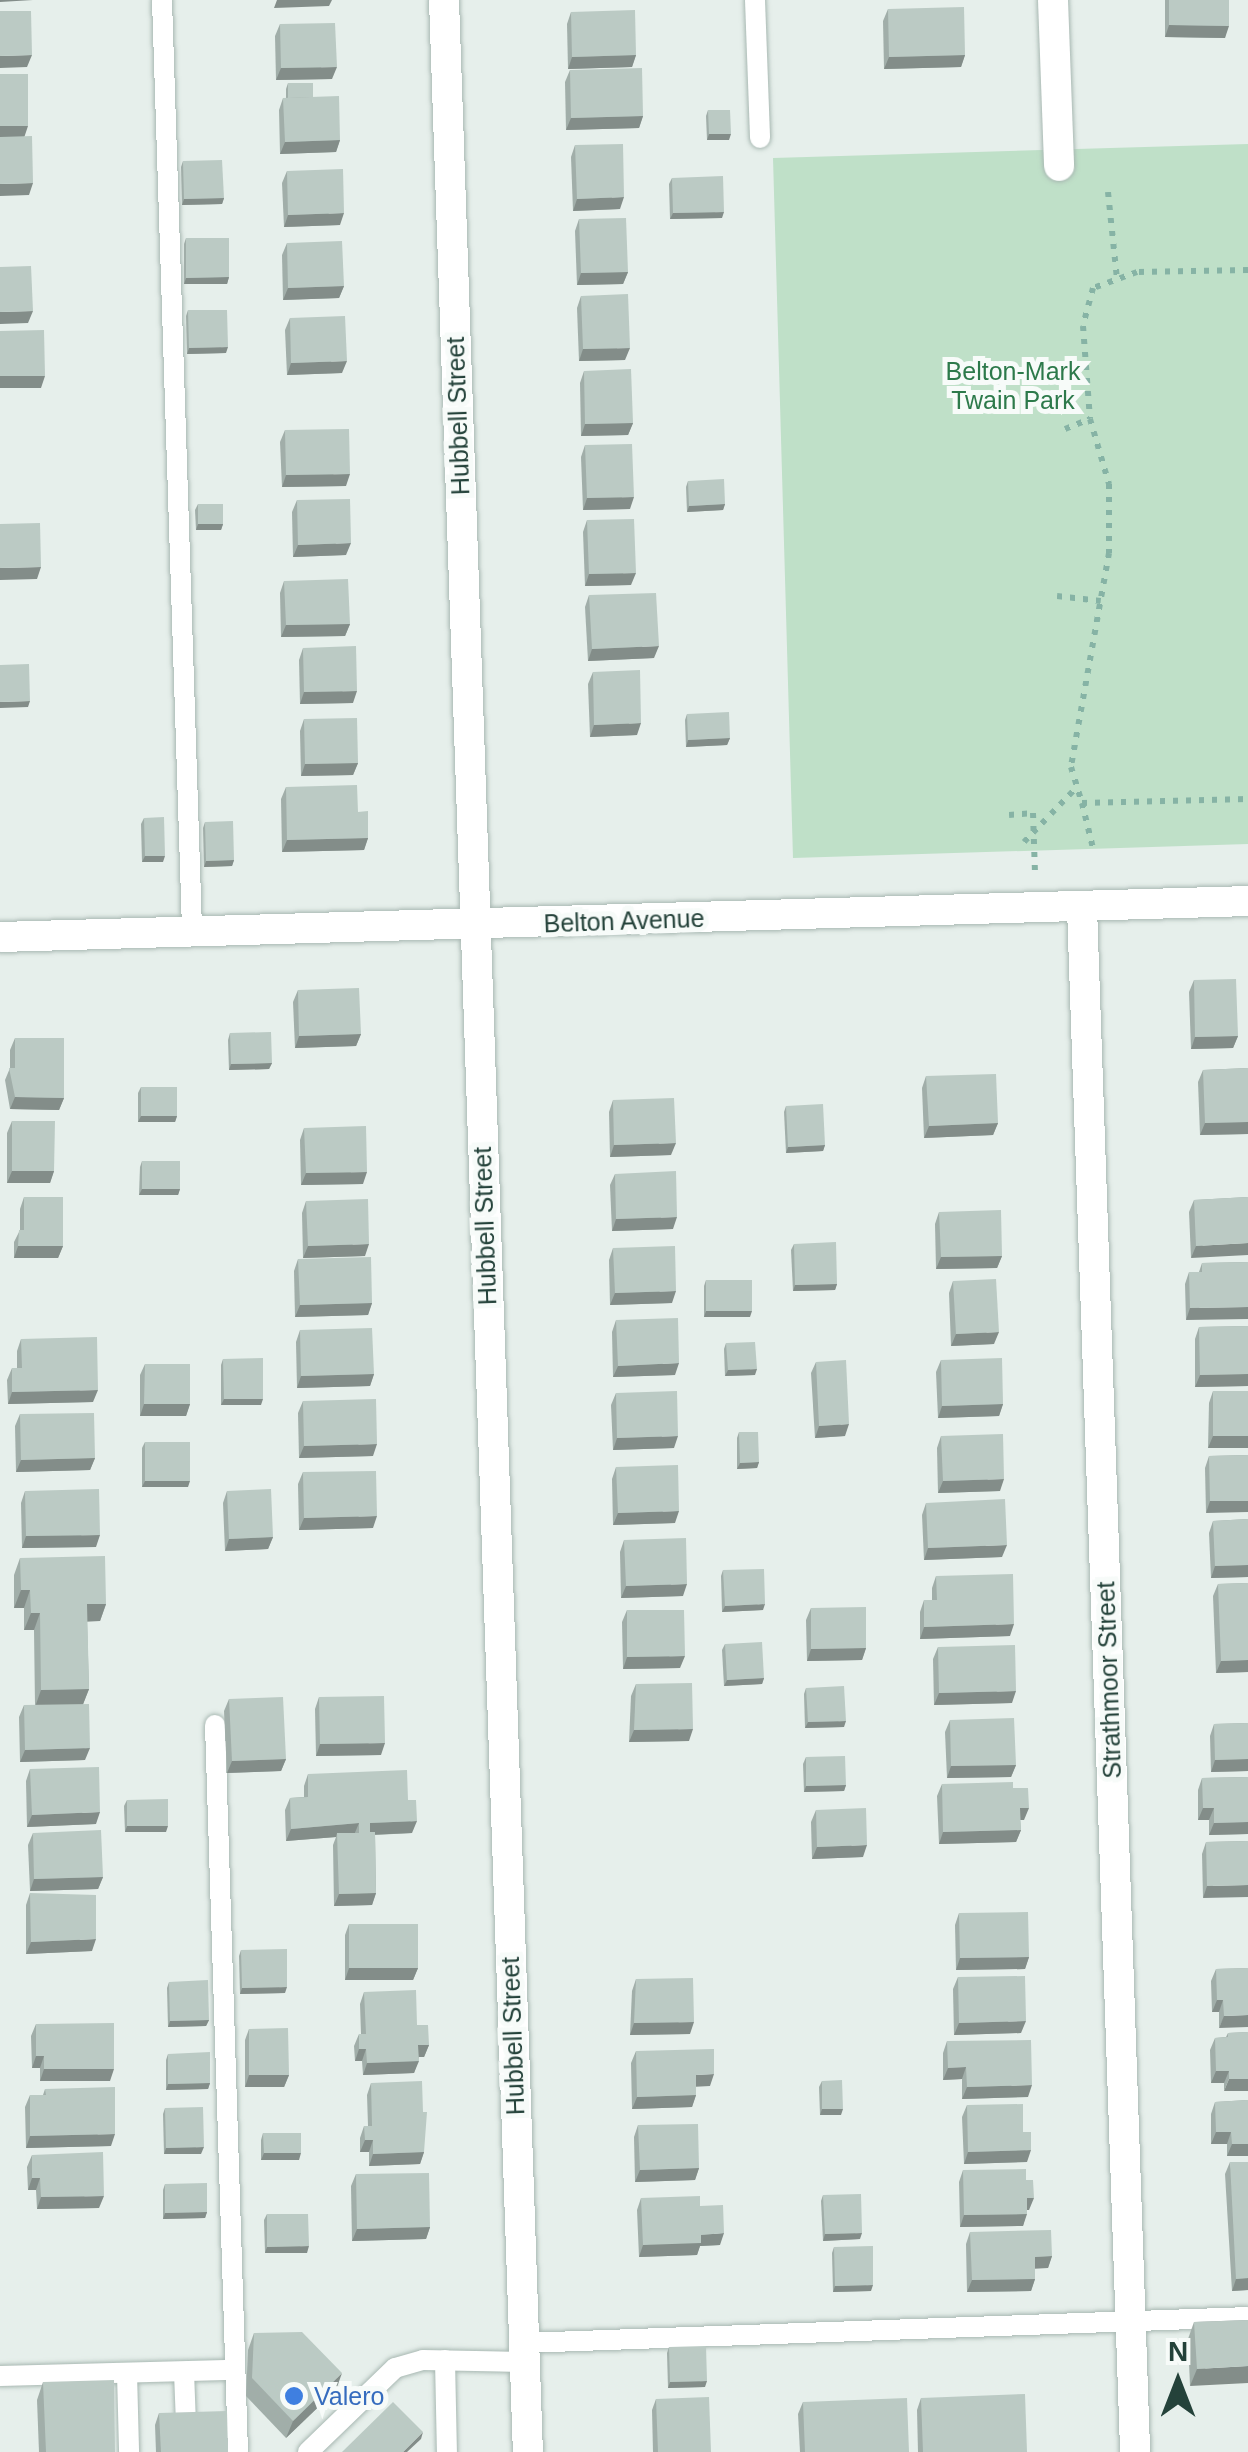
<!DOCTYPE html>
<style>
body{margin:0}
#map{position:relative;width:1248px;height:2452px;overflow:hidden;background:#e6efeb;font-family:Helvetica,sans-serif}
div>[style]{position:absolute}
.green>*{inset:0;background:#bfe0c8}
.path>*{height:6px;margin-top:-3px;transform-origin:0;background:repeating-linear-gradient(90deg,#86b3a5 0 5px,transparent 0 13px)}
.roads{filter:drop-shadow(0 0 2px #a8b8b2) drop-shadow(0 0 2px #a8b8b2)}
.lane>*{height:20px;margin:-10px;padding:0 10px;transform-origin:10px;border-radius:10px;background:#fff}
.street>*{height:30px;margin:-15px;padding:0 15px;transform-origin:15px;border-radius:15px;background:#fff}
.secondary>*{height:30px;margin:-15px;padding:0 15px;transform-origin:15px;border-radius:15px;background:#fff}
.wall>*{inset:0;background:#a1aea9}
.shaded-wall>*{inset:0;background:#838d89}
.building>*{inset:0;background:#bbcac4}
.dots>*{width:28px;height:28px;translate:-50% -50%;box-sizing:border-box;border:5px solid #f7fbf9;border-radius:50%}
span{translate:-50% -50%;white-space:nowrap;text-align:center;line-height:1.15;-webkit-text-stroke:10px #f7fbf9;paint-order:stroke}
.park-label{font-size:25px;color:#2d7a4b}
.street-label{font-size:25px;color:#24423a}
.shop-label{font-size:25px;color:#366cbe}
.left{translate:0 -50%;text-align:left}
.north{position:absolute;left:1128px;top:2332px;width:100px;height:100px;-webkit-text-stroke:8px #f7fbf9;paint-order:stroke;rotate:0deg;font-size:28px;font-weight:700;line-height:40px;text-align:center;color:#24423a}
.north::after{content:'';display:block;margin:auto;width:35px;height:45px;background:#24423a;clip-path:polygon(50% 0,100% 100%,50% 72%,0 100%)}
</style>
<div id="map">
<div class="green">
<div style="clip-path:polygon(1248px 144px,1248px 844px,793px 858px,773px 158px)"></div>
</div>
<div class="path">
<div style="left:1108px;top:192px;width:87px;rotate:84.1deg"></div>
<div style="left:1248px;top:270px;width:111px;rotate:179deg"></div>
<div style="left:1137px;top:272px;width:47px;rotate:160deg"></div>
<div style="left:1093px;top:288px;width:39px;rotate:105deg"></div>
<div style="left:1083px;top:326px;width:93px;rotate:85.7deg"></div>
<div style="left:1090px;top:419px;width:68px;rotate:73.7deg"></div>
<div style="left:1109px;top:484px;width:69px;rotate:90deg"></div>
<div style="left:1109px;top:553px;width:217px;rotate:100.1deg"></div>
<div style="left:1071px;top:767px;width:38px;rotate:73deg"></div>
<div style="left:1082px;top:803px;width:166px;rotate:-1.4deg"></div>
<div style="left:1065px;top:429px;width:27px;rotate:-22deg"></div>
<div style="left:1057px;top:596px;width:44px;rotate:6.5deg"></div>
<div style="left:1082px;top:803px;width:46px;rotate:76.3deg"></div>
<div style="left:1009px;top:815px;width:24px;rotate:-5deg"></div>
<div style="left:1033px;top:813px;width:60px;rotate:88.1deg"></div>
<div style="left:1024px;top:842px;width:76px;rotate:-46.1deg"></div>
</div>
<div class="roads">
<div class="lane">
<div style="left:162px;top:0;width:930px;rotate:88.15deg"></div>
<div style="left:755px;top:0;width:138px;rotate:87.9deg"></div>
<div style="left:215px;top:1725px;width:727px;rotate:88.19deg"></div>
<div style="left:523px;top:2343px;width:725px;rotate:-2.05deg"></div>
<div style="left:445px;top:2360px;width:92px;rotate:88.8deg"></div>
<div style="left:184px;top:2372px;width:51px;rotate:87.8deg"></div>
<div style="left:127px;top:2373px;width:79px;rotate:88.5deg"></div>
<div style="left:0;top:2376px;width:235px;rotate:-1.5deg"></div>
<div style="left:308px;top:2452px;width:121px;rotate:-44deg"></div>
<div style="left:395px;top:2368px;width:29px;rotate:-16deg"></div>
<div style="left:423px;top:2360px;width:101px;rotate:1.1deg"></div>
</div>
<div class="street">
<div style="left:1053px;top:0;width:166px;rotate:87.9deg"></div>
<div style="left:1082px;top:908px;width:1545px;rotate:88.03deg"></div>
<div style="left:0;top:937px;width:1249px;rotate:-1.65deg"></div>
</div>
<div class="secondary">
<div style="left:444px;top:0;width:2453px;rotate:88.04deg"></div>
</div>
</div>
<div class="wall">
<div style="clip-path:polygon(1165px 0,1229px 0,1225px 38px,1165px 37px)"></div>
<div style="clip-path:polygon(888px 9px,965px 55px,961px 67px,884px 69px,883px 21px)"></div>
<div style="clip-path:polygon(571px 12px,636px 55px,632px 67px,568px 69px,567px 24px)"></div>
<div style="clip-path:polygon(280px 24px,332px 79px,276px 80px,275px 36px)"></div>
<div style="clip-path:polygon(570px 70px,643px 116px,639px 128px,566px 130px,565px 82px)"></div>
<div style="clip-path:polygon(288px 83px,313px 97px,340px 140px,336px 152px,280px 154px,279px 110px,283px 98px,286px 98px,286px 89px)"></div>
<div style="clip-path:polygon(708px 110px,729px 140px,707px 140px,706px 116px)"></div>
<div style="clip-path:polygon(575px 145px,620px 209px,573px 211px,571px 157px)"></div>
<div style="clip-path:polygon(183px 161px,224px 198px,222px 204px,182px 205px,181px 167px)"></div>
<div style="clip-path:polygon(287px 171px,340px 225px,284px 227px,282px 183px)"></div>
<div style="clip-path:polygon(672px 178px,722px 218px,670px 219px,669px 184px)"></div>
<div style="clip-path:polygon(579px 219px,628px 272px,623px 284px,577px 285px,575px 231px)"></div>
<div style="clip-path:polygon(186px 238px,229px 277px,227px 284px,184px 284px,184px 244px)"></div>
<div style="clip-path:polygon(287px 243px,344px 286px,339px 298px,283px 300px,282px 255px)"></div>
<div style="clip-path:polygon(581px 296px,625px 360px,579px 361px,577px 308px)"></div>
<div style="clip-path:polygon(188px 310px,226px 353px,187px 354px,186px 316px)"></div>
<div style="clip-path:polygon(290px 318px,342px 373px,287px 375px,285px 330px)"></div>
<div style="clip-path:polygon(584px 371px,633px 423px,628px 435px,581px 436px,580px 383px)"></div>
<div style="clip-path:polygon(285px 430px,346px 486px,282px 487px,280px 442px)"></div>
<div style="clip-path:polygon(585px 445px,630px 509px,583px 510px,581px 457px)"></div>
<div style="clip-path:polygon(688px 481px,725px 504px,723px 510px,687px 512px,686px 487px)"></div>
<div style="clip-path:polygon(297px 500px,346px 555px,293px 557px,292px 512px)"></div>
<div style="clip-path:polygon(198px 504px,223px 524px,221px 530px,196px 530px,195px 510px)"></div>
<div style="clip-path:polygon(587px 520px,631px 585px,585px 586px,583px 532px)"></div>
<div style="clip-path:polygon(284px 581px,350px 624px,345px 636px,281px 637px,280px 593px)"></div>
<div style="clip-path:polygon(589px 595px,654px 658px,588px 661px,585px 607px)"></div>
<div style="clip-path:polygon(303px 648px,353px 703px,300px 704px,299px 660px)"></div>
<div style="clip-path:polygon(593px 672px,637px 735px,590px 737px,588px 684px)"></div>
<div style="clip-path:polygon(687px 714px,730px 738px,727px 745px,686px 747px,685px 720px)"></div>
<div style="clip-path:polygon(304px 719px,358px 763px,353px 775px,301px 776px,300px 731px)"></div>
<div style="clip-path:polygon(286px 787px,358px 812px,368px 838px,364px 850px,282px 852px,281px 799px)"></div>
<div style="clip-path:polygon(144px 818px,163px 862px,142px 862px,141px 824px)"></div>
<div style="clip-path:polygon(205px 822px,234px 860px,232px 866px,204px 867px,203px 828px)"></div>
<div style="clip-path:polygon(1194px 980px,1238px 1036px,1233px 1048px,1191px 1049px,1189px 992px)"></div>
<div style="clip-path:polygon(298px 990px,361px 1034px,356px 1046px,295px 1048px,293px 1002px)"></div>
<div style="clip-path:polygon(230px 1033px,272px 1063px,269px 1069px,229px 1070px,228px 1040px)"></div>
<div style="clip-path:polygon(15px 1038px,64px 1098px,59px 1110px,10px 1109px,5px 1080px,10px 1068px,10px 1050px)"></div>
<div style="clip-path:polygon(1248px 1068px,1248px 1134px,1200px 1135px,1198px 1082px,1203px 1070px)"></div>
<div style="clip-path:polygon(926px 1076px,998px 1123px,993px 1135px,924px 1138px,922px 1088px)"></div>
<div style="clip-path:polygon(141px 1087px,177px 1116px,175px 1122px,138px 1122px,138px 1093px)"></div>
<div style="clip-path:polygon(613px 1100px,671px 1155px,610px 1157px,609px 1112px)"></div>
<div style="clip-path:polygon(786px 1106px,825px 1145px,823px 1151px,786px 1153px,784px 1112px)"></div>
<div style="clip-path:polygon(12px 1121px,54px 1171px,50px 1183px,7px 1183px,7px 1133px)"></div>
<div style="clip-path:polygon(304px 1128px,363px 1184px,301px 1185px,300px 1140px)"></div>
<div style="clip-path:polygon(142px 1161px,180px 1189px,178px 1195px,139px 1195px,140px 1167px)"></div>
<div style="clip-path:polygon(615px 1174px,673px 1229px,612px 1231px,610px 1185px)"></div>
<div style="clip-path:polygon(24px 1197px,63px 1246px,58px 1258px,14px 1258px,14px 1242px,20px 1230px,20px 1209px)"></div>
<div style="clip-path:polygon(1248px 1197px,1191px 1258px,1189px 1212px,1194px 1200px)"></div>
<div style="clip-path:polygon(306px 1201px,365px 1256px,303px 1258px,302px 1213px)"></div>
<div style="clip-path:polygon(939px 1212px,1002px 1256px,997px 1268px,936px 1269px,935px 1224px)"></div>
<div style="clip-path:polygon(794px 1244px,837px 1284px,835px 1290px,793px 1291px,791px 1250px)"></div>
<div style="clip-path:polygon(613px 1248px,672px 1303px,610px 1305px,609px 1260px)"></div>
<div style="clip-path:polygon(298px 1259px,372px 1303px,368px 1315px,295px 1317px,294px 1271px)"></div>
<div style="clip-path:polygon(1248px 1262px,1186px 1320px,1185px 1284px,1189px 1272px,1199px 1272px,1202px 1263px)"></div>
<div style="clip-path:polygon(706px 1280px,750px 1317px,704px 1317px,704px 1286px)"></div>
<div style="clip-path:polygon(953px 1281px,994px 1344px,951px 1346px,949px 1293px)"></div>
<div style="clip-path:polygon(616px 1320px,675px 1375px,613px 1377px,612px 1332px)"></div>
<div style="clip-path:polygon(1248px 1326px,1248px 1386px,1195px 1387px,1195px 1339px,1199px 1327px)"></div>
<div style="clip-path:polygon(300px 1330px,374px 1374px,370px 1386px,297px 1388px,296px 1342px)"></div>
<div style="clip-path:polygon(21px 1339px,93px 1402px,8px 1404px,7px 1380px,12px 1368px,17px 1368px,17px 1351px)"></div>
<div style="clip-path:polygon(726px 1343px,755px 1375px,725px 1376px,724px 1349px)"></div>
<div style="clip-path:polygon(223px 1359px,261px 1405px,221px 1405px,221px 1365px)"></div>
<div style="clip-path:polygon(941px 1360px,1003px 1404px,999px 1416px,938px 1418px,936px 1372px)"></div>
<div style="clip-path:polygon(816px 1362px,845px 1436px,815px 1438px,811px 1373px)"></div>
<div style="clip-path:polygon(145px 1364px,190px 1404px,186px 1416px,140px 1416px,140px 1375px)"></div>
<div style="clip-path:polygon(1213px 1391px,1248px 1448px,1208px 1448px,1209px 1403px)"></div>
<div style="clip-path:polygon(616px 1393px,674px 1448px,613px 1450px,611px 1405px)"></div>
<div style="clip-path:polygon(303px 1401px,373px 1456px,299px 1458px,298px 1413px)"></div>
<div style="clip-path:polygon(20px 1414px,95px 1458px,90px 1470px,16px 1472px,15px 1426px)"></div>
<div style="clip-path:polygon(739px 1432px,759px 1462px,757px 1468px,737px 1469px,737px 1438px)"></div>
<div style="clip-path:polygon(941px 1436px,1000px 1491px,938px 1493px,937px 1448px)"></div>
<div style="clip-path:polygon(145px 1442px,188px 1487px,142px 1487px,142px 1448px)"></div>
<div style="clip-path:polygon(1248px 1455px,1206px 1513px,1205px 1468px,1209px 1456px)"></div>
<div style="clip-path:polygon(616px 1467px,675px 1523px,613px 1525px,612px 1479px)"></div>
<div style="clip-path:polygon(303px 1472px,373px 1528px,299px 1530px,298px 1484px)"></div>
<div style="clip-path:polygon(25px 1491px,96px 1547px,22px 1548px,21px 1503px)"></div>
<div style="clip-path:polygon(227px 1491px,273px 1537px,268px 1549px,225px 1551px,223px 1503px)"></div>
<div style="clip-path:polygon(926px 1503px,1002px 1557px,924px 1560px,922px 1515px)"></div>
<div style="clip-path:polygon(1248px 1519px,1248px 1577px,1211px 1578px,1209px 1533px,1213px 1521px)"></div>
<div style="clip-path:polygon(624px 1540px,683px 1596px,621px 1598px,620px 1552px)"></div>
<div style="clip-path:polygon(20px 1558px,106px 1604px,100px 1621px,87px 1621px,89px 1689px,83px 1704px,85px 1760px,20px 1762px,19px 1717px,24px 1705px,35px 1705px,34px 1630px,24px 1630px,24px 1608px,14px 1608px,14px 1575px)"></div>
<div style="clip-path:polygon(723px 1570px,763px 1610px,722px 1612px,721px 1576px)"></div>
<div style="clip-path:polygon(936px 1576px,1010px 1636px,920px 1639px,920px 1612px,924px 1600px,932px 1600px,932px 1588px)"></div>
<div style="clip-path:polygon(1248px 1583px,1248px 1672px,1216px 1673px,1213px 1596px,1218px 1584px)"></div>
<div style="clip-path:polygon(811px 1608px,866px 1648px,862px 1660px,807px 1661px,806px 1620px)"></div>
<div style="clip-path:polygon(627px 1610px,680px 1668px,623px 1669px,622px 1622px)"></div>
<div style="clip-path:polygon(725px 1644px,764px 1678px,762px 1684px,724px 1686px,722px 1650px)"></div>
<div style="clip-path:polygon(938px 1647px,1012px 1703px,934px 1705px,933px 1659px)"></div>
<div style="clip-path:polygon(636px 1684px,689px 1741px,629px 1742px,631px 1696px)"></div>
<div style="clip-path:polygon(806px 1688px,844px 1727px,805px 1728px,804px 1694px)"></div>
<div style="clip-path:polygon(319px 1697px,381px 1755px,316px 1756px,315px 1709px)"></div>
<div style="clip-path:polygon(229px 1699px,286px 1759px,281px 1771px,227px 1773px,224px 1711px)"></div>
<div style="clip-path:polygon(950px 1720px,1016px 1765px,1011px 1777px,947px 1778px,945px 1732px)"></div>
<div style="clip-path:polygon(1248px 1723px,1248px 1771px,1211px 1772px,1210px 1736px,1214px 1724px)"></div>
<div style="clip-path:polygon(806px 1757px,846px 1785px,844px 1791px,804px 1792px,803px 1764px)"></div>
<div style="clip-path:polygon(30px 1769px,96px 1824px,27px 1827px,26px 1781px)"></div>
<div style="clip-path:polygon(308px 1774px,408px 1800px,412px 1833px,375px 1835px,376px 1893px,372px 1905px,334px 1906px,333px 1845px,336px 1837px,286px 1841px,285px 1810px,290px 1798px,304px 1797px,304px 1786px)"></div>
<div style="clip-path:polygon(1248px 1777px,1248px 1834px,1209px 1835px,1209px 1820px,1198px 1820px,1198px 1790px,1202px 1778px)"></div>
<div style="clip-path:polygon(942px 1784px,1013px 1788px,1024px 1820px,1020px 1820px,1021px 1830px,1016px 1842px,939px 1844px,937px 1796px)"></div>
<div style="clip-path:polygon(127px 1800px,166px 1832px,125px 1832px,124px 1806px)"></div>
<div style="clip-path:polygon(816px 1810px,863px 1857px,812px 1859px,811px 1822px)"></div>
<div style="clip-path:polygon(33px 1833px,103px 1877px,98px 1889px,30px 1891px,28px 1845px)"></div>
<div style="clip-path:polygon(1248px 1841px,1203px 1898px,1202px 1854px,1206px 1842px)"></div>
<div style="clip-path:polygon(30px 1893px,92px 1951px,26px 1954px,26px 1905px)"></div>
<div style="clip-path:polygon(959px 1913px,1029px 1957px,1025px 1969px,956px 1970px,955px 1925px)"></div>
<div style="clip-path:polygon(349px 1924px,418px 1968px,413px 1980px,345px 1980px,345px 1935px)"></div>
<div style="clip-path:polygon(241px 1950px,285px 1993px,240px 1994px,239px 1956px)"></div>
<div style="clip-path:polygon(1248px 1968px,1219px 2028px,1219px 2012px,1212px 2012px,1211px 1981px,1216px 1969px)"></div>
<div style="clip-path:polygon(958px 1977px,1021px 2033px,954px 2035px,953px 1989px)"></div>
<div style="clip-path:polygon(636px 1979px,690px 2034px,630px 2035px,632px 1991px)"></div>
<div style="clip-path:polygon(169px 1982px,209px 2020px,206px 2026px,168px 2027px,167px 1988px)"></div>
<div style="clip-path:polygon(364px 1992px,417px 2025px,429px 2045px,424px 2057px,419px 2057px,414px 2073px,363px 2075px,362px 2061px,355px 2061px,354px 2046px,359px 2034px,361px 2034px,360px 2004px)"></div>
<div style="clip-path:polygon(36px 2024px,110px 2081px,40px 2081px,40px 2068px,32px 2068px,31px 2036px)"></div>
<div style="clip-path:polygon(249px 2029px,289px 2075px,284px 2087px,245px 2087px,245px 2040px)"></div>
<div style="clip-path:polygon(1248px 2032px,1224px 2091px,1224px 2083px,1211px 2083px,1210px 2050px,1215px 2038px,1226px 2037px,1228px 2033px)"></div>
<div style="clip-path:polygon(947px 2041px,1028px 2097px,962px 2099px,962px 2079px,943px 2080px,943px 2053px)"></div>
<div style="clip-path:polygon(636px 2051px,710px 2086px,696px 2086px,696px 2095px,692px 2107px,632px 2109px,631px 2063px)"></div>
<div style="clip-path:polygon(168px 2054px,210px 2083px,208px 2089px,166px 2090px,166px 2060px)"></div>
<div style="clip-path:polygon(822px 2081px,841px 2115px,820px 2115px,819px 2087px)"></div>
<div style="clip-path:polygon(371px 2083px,424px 2152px,420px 2164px,369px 2166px,369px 2152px,360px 2152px,360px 2138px,364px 2126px,368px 2126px,367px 2095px)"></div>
<div style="clip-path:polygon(45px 2089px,111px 2146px,26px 2148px,25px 2107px,30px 2095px,43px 2095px)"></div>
<div style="clip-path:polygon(1248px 2100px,1248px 2156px,1227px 2156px,1227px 2144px,1211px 2144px,1211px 2114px,1215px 2102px)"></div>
<div style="clip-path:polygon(967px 2105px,1023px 2132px,1027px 2162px,964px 2164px,962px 2117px)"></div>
<div style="clip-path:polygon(165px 2108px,201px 2154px,164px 2154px,163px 2114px)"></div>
<div style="clip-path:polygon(638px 2125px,699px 2168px,695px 2180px,635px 2182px,634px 2137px)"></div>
<div style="clip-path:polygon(263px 2133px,299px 2160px,261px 2160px,261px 2140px)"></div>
<div style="clip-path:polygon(32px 2155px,99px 2208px,37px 2209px,36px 2190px,28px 2190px,27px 2167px)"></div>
<div style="clip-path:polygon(1230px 2162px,1248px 2290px,1232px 2291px,1225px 2174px)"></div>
<div style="clip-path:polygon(963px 2170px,1026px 2180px,1029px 2210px,1027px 2210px,1023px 2226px,960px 2227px,959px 2182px)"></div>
<div style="clip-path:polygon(356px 2174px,430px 2227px,426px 2239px,352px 2241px,351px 2186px)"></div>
<div style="clip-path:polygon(165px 2184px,207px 2212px,205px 2218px,163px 2219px,163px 2190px)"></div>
<div style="clip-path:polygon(823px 2195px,860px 2239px,823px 2241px,821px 2201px)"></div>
<div style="clip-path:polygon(641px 2198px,700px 2206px,720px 2245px,700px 2246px,697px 2255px,639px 2257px,637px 2210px)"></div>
<div style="clip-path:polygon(267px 2214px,307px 2253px,265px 2253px,264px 2220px)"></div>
<div style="clip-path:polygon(970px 2232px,1052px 2256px,1048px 2268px,1035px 2268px,1035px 2279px,1031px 2291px,967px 2292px,966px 2244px)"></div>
<div style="clip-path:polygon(834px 2247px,871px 2291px,833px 2292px,832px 2253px)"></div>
<div style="clip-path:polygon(1248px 2320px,1190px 2386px,1188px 2339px,1194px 2322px)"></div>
<div style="clip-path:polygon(254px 2333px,336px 2390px,286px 2438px,246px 2396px,248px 2350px)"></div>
<div style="clip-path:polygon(669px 2347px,705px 2387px,668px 2388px,667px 2353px)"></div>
<div style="clip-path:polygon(43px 2382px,115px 2452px,39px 2452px,37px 2400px)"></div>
<div style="clip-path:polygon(921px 2398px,1027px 2452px,918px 2452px,917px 2410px)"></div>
<div style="clip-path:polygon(656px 2399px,711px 2452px,653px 2452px,652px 2410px)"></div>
<div style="clip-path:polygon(803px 2402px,909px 2452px,800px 2452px,798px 2414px)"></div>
<div style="clip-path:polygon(159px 2413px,228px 2452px,156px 2452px,155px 2425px)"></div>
</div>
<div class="shaded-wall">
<div style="clip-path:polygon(0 0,33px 0,0 2px)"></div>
<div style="clip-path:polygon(277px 0,332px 0,329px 6px,274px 8px)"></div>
<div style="clip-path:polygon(1169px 25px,1229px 26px,1225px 38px,1165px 37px)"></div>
<div style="clip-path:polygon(32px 55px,27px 67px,0 68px,0 56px)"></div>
<div style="clip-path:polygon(636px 55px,632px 67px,568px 69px,572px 57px)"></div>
<div style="clip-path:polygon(965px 55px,961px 67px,884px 69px,889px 57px)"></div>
<div style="clip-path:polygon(337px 67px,332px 79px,276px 80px,281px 68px)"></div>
<div style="clip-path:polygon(643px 116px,639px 128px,566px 130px,571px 118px)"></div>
<div style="clip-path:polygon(0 126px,28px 126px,24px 138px,0 138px)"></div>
<div style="clip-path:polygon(709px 134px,731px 134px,729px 140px,707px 140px)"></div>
<div style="clip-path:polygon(340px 140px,336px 152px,280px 154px,285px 142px)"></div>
<div style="clip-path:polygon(33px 183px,29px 195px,0 196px,0 184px)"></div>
<div style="clip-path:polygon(624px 197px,620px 209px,573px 211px,577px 199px)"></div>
<div style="clip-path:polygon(224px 198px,222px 204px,182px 205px,184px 199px)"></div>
<div style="clip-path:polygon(724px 212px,722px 218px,670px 219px,673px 213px)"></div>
<div style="clip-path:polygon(344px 213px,340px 225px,284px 227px,288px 215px)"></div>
<div style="clip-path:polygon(628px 272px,623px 284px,577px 285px,581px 273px)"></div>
<div style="clip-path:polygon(229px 277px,227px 284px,184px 284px,186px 278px)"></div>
<div style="clip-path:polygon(344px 286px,339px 298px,283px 300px,288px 288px)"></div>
<div style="clip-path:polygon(33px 311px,28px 323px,0 324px,0 312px)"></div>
<div style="clip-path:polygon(228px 347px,226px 353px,187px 354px,189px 348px)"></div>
<div style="clip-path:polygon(630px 348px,625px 360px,579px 361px,583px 349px)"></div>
<div style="clip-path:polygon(347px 361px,342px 373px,287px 375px,291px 363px)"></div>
<div style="clip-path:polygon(0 376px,45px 376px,41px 388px,0 388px)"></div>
<div style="clip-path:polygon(633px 423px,628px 435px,581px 436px,585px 424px)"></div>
<div style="clip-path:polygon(350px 474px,346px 486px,282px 487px,286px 475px)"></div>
<div style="clip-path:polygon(634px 497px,630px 509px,583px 510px,587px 498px)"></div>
<div style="clip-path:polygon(725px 504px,723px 510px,687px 512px,689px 506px)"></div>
<div style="clip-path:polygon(198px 524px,223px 524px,221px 530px,196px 530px)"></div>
<div style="clip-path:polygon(351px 543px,346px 555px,293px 557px,298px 545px)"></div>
<div style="clip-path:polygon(41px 567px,37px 579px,0 580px,0 568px)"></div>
<div style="clip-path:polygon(636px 573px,631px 585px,585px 586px,589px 574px)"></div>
<div style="clip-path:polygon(350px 624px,345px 636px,281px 637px,286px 625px)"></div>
<div style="clip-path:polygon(659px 646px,654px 658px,588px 661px,592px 649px)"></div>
<div style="clip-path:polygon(357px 691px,353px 703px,300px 704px,304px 692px)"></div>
<div style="clip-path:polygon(30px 701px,28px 707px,0 708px,0 702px)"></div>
<div style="clip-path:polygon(641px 723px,637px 735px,590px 737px,594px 725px)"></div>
<div style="clip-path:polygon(730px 738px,727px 745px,686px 747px,688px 740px)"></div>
<div style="clip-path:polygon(358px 763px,353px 775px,301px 776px,305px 764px)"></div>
<div style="clip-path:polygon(368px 838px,364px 850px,282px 852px,287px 840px)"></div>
<div style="clip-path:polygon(145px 856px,165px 856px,163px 862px,142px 862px)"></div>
<div style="clip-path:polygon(234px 860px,232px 866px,204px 867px,206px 861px)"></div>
<div style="clip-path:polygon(361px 1034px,356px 1046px,295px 1048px,299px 1036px)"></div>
<div style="clip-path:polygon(1238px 1036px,1233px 1048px,1191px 1049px,1195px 1037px)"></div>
<div style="clip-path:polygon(272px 1063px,269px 1069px,229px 1070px,231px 1064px)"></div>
<div style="clip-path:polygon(15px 1097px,64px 1098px,59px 1110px,10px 1109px)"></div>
<div style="clip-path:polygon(141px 1116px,177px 1116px,175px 1122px,138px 1122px)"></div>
<div style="clip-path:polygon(1248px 1122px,1248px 1134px,1200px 1135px,1205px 1123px)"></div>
<div style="clip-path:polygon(998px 1123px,993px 1135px,924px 1138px,929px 1126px)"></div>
<div style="clip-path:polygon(676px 1143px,671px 1155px,610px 1157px,614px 1145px)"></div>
<div style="clip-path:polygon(825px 1145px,823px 1151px,786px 1153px,788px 1147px)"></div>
<div style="clip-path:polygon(12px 1171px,54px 1171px,50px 1183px,7px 1183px)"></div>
<div style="clip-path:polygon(367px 1172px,363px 1184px,301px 1185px,306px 1173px)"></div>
<div style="clip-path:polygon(142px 1189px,180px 1189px,178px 1195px,139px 1195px)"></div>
<div style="clip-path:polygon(677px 1217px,673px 1229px,612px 1231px,616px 1219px)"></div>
<div style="clip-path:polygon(1248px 1243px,1248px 1255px,1191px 1258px,1196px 1246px)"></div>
<div style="clip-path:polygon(369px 1244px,365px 1256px,303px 1258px,308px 1246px)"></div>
<div style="clip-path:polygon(18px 1246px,63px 1246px,58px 1258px,14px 1258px)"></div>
<div style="clip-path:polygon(1002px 1256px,997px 1268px,936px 1269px,941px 1257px)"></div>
<div style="clip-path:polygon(837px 1284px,835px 1290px,793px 1291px,795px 1285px)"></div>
<div style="clip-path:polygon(676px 1291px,672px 1303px,610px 1305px,615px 1293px)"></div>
<div style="clip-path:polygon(372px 1303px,368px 1315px,295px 1317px,300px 1305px)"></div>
<div style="clip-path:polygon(1248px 1307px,1248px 1319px,1186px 1320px,1190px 1308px)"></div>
<div style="clip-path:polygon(706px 1311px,752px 1311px,750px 1317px,704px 1317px)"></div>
<div style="clip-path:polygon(999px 1332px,994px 1344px,951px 1346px,956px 1334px)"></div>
<div style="clip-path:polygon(679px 1363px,675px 1375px,613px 1377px,618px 1366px)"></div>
<div style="clip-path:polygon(757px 1369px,755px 1375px,725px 1376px,728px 1370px)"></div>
<div style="clip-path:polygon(374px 1374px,370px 1386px,297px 1388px,301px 1376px)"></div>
<div style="clip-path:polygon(1248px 1374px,1248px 1386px,1195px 1387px,1200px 1375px)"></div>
<div style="clip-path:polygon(98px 1390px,93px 1402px,8px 1404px,12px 1392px)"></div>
<div style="clip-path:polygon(224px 1399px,263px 1399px,261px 1405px,221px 1405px)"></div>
<div style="clip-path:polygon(144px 1404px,190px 1404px,186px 1416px,140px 1416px)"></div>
<div style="clip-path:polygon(1003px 1404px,999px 1416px,938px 1418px,942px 1406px)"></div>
<div style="clip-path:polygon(849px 1424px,845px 1436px,815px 1438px,819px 1426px)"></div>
<div style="clip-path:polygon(678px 1436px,674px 1448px,613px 1450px,617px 1438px)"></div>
<div style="clip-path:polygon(1213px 1436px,1248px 1436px,1248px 1448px,1208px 1448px)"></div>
<div style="clip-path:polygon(377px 1444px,373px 1456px,299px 1458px,304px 1446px)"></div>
<div style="clip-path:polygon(95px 1458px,90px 1470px,16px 1472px,21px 1460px)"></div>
<div style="clip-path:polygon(759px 1462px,757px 1468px,737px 1469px,740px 1463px)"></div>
<div style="clip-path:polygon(1004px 1479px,1000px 1491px,938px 1493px,943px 1481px)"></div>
<div style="clip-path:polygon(145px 1481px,190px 1481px,188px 1487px,142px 1487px)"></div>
<div style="clip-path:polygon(1210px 1501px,1248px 1501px,1248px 1512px,1206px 1513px)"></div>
<div style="clip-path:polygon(679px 1511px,675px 1523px,613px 1525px,618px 1513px)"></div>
<div style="clip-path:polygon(377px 1516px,373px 1528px,299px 1530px,304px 1518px)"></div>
<div style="clip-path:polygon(100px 1535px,96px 1547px,22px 1548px,26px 1536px)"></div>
<div style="clip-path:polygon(273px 1537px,268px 1549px,225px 1551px,229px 1539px)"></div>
<div style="clip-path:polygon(1007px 1545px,1002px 1557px,924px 1560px,928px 1548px)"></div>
<div style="clip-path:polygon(1248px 1565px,1248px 1577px,1211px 1578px,1215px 1566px)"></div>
<div style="clip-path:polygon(687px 1584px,683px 1596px,621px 1598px,626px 1586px)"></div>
<div style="clip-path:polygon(21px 1590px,30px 1590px,24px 1608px,14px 1608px)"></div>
<div style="clip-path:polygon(87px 1604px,106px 1604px,100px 1621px,81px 1622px)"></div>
<div style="clip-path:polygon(765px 1604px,763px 1610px,722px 1612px,725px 1606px)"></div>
<div style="clip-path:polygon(31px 1613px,40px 1613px,34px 1630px,24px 1630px)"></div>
<div style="clip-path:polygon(1014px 1624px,1010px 1636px,920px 1639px,924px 1627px)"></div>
<div style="clip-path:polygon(866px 1648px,862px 1660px,807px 1661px,811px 1649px)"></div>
<div style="clip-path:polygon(685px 1656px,680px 1668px,623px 1669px,627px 1657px)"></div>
<div style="clip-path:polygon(1248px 1660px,1248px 1672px,1216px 1673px,1221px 1661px)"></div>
<div style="clip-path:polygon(764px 1678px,762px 1684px,724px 1686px,727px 1680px)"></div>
<div style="clip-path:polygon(89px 1689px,82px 1707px,35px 1707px,41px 1690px)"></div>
<div style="clip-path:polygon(1016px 1691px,1012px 1703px,934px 1705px,939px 1693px)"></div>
<div style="clip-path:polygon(846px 1721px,844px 1727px,805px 1728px,808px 1722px)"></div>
<div style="clip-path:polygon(693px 1729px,689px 1741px,629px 1742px,634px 1730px)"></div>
<div style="clip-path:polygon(385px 1743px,381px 1755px,316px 1756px,320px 1744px)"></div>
<div style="clip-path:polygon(90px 1748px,85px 1760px,20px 1762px,25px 1750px)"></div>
<div style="clip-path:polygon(286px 1759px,281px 1771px,227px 1773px,232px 1761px)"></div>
<div style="clip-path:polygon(1248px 1759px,1248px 1771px,1211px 1772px,1215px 1760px)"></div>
<div style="clip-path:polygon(1016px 1765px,1011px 1777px,947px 1778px,951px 1766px)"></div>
<div style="clip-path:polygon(846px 1785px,844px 1791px,804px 1792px,806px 1786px)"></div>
<div style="clip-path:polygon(1020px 1808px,1029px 1808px,1024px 1820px,1016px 1820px)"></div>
<div style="clip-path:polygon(1203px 1808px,1214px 1808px,1209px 1820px,1198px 1820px)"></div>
<div style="clip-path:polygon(100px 1812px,96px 1824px,27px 1827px,32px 1815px)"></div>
<div style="clip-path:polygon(417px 1821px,412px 1833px,366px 1835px,370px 1823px)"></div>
<div style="clip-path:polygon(1248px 1822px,1248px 1834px,1209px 1835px,1214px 1823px)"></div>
<div style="clip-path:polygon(359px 1823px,354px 1835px,337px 1833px,336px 1837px,286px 1841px,291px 1829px)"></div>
<div style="clip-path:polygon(127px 1826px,168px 1826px,166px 1832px,125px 1832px)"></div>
<div style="clip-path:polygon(1021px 1830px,1016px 1842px,939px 1844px,943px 1832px)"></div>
<div style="clip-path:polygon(867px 1845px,863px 1857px,812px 1859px,817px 1847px)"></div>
<div style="clip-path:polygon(103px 1877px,98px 1889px,30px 1891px,34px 1879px)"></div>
<div style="clip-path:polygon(1248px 1885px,1248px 1897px,1203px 1898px,1207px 1886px)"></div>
<div style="clip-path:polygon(376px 1893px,372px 1905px,334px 1906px,339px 1894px)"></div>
<div style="clip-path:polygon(96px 1939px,92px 1951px,26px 1954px,31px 1942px)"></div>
<div style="clip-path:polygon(1029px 1957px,1025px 1969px,956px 1970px,960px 1958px)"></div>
<div style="clip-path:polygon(349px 1968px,418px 1968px,413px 1980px,345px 1980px)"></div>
<div style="clip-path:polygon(287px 1987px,285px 1993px,240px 1994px,242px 1988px)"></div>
<div style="clip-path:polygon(1217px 2000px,1223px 2000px,1219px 2012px,1212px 2012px)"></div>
<div style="clip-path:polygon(1248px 2015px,1248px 2027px,1219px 2028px,1224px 2016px)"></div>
<div style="clip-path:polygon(209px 2020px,206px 2026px,168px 2027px,170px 2021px)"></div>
<div style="clip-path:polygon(1026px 2021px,1021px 2033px,954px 2035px,959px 2023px)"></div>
<div style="clip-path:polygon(694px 2022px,690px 2034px,630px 2035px,634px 2023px)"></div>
<div style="clip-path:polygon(418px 2045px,429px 2045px,424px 2057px,414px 2057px)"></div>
<div style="clip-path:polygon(359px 2049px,366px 2049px,362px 2061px,355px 2061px)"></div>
<div style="clip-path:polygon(36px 2056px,44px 2056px,40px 2068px,32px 2068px)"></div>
<div style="clip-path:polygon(419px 2061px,414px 2073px,363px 2075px,367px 2063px)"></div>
<div style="clip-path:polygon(966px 2067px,962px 2079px,943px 2080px,948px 2068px)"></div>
<div style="clip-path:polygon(44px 2069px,114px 2069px,110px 2081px,40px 2081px)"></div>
<div style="clip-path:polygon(1216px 2071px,1229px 2071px,1224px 2083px,1211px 2083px)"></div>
<div style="clip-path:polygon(714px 2074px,710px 2086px,691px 2087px,696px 2075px)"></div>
<div style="clip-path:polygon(249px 2075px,289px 2075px,284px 2087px,245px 2087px)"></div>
<div style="clip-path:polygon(1229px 2079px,1248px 2079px,1248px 2091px,1224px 2091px)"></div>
<div style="clip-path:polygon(210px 2083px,208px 2089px,166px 2090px,168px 2084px)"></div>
<div style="clip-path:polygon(1032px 2085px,1028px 2097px,962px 2099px,967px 2087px)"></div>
<div style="clip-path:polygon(696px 2095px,692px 2107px,632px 2109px,637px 2097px)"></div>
<div style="clip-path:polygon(822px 2109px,843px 2109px,841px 2115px,820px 2115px)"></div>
<div style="clip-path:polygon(1216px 2132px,1231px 2132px,1227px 2144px,1211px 2144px)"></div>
<div style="clip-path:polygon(115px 2134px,111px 2146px,26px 2148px,30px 2136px)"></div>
<div style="clip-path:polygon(365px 2140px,373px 2140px,369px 2152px,360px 2152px)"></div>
<div style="clip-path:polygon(1232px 2144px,1248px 2144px,1248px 2156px,1227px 2156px)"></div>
<div style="clip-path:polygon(204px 2147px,201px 2154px,164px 2154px,166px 2148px)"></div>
<div style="clip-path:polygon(1031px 2150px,1027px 2162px,964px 2164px,968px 2152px)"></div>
<div style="clip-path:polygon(424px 2152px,420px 2164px,369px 2166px,373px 2154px)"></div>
<div style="clip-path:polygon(264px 2153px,301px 2153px,299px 2160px,261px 2160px)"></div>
<div style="clip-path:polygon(699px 2168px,695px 2180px,635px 2182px,640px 2170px)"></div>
<div style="clip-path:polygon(32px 2178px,40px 2178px,36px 2190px,28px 2190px)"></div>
<div style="clip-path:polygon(104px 2196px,99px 2208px,37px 2209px,41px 2197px)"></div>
<div style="clip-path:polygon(1027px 2198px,1034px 2198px,1029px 2210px,1022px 2210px)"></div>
<div style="clip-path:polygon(207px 2212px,205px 2218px,163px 2219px,165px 2213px)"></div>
<div style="clip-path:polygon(1027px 2214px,1023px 2226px,960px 2227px,964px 2215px)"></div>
<div style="clip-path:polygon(430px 2227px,426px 2239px,352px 2241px,357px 2229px)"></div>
<div style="clip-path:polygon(724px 2233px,720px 2245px,700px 2246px,697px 2255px,639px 2257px,643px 2245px,701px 2235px)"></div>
<div style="clip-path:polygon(862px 2233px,860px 2239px,823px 2241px,825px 2234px)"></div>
<div style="clip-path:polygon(309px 2246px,307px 2253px,265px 2253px,267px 2247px)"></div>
<div style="clip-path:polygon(1052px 2256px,1048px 2268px,1030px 2269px,1035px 2257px)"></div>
<div style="clip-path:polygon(1248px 2278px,1248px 2290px,1232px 2291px,1236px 2279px)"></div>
<div style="clip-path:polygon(1035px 2279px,1031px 2291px,967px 2292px,972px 2280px)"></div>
<div style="clip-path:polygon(873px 2285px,871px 2291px,833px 2292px,835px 2286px)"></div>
<div style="clip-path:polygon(1248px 2366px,1248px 2383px,1190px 2386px,1197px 2369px)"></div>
<div style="clip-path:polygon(342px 2373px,336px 2390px,286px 2438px,293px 2421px)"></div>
<div style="clip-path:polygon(707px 2381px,705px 2387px,668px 2388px,670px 2382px)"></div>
<div style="clip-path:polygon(423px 2432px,421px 2439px,407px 2452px,403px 2452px)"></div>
</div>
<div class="building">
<div style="clip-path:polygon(1169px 0,1229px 0,1229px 26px,1169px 25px)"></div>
<div style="clip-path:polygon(964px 7px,965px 55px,889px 57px,888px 9px)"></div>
<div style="clip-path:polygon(635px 10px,636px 55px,572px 57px,571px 12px)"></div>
<div style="clip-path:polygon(0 11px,31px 11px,32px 55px,0 56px)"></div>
<div style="clip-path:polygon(335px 23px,337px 67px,281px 68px,280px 24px)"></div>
<div style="clip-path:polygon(642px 68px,643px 116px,571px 118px,570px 70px)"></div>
<div style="clip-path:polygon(0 74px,28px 74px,28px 126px,0 126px)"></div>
<div style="clip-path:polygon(288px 83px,313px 83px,313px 97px,288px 98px)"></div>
<div style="clip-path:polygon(339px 96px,340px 140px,285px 142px,283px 98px)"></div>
<div style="clip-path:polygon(708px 110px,730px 110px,731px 134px,709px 134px)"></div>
<div style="clip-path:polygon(32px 136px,33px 183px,0 184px,0 137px)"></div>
<div style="clip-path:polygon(623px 144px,624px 197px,577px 199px,575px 145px)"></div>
<div style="clip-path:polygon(222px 160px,224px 198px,184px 199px,183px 161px)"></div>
<div style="clip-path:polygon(343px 169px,344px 213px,288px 215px,287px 171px)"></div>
<div style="clip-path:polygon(723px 176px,724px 212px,673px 213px,672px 178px)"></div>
<div style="clip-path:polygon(626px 218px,628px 272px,581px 273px,579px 219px)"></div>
<div style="clip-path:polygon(186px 238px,229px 238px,229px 277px,186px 278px)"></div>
<div style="clip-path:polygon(342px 241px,344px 286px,288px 288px,287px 243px)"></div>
<div style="clip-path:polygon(31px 266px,33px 311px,0 312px,0 267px)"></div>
<div style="clip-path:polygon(628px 294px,630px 348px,583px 349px,581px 296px)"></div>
<div style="clip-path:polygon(188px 310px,227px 310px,228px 347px,189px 348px)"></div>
<div style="clip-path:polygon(345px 316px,347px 361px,291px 363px,290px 318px)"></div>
<div style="clip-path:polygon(44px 330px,45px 376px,0 376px,0 331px)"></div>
<div style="clip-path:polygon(631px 369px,633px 423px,585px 424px,584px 371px)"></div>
<div style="clip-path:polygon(349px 429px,350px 474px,286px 475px,285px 430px)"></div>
<div style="clip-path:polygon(632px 444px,634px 497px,587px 498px,585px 445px)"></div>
<div style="clip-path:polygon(724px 479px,725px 504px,689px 506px,688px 481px)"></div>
<div style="clip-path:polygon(350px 499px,351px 543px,298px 545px,297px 500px)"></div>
<div style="clip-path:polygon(198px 504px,223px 504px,223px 524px,198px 524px)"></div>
<div style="clip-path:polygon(634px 519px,636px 573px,589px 574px,587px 520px)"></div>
<div style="clip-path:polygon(40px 523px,41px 567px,0 568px,0 524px)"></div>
<div style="clip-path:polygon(348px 579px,350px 624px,286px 625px,284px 581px)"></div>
<div style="clip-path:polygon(656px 593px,659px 646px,592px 649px,589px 595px)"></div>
<div style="clip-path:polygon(356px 646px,357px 691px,304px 692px,303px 648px)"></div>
<div style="clip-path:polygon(29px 664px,30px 701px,0 702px,0 665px)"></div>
<div style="clip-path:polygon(640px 670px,641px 723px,594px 725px,593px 672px)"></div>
<div style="clip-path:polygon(729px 712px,730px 738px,688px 740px,687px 714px)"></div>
<div style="clip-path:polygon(357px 718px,358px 763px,305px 764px,304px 719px)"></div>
<div style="clip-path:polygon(357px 785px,358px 812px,368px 811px,368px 838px,287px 840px,286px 787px)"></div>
<div style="clip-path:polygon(164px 817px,165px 856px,145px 856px,144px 818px)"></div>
<div style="clip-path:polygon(233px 821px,234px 860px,206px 861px,205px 822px)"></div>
<div style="clip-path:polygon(1236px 979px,1238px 1036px,1195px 1037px,1194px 980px)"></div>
<div style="clip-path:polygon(359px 988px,361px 1034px,299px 1036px,298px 990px)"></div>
<div style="clip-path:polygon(271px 1032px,272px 1063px,231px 1064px,230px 1033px)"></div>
<div style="clip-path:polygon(15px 1038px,64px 1038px,64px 1098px,15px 1097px,9px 1068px,15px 1068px)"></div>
<div style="clip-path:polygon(1248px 1068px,1248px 1122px,1205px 1123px,1203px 1070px)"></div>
<div style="clip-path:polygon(996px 1074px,998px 1123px,929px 1126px,926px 1076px)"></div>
<div style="clip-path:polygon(141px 1087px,177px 1087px,177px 1116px,141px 1116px)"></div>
<div style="clip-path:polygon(674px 1098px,676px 1143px,614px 1145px,613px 1100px)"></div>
<div style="clip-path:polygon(823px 1104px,825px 1145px,788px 1147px,786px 1106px)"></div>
<div style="clip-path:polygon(12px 1121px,55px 1121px,54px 1171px,12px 1171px)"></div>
<div style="clip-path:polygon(366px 1126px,367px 1172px,306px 1173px,304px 1128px)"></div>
<div style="clip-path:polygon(142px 1161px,180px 1161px,180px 1189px,142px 1189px)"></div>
<div style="clip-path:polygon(676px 1171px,677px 1217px,616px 1219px,615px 1174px)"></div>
<div style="clip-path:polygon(24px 1197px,63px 1197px,63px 1246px,18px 1246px,19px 1230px,24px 1230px)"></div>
<div style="clip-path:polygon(1248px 1197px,1248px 1243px,1196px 1246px,1194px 1200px)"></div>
<div style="clip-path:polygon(368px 1199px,369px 1244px,308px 1246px,306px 1201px)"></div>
<div style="clip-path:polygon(1001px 1210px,1002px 1256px,941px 1257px,939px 1212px)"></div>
<div style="clip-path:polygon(836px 1242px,837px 1284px,795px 1285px,794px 1244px)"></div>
<div style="clip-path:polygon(675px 1246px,676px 1291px,615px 1293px,613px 1248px)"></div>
<div style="clip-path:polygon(371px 1257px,372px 1303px,300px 1305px,298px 1259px)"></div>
<div style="clip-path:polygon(1248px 1262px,1248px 1307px,1190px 1308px,1189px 1272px,1202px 1272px,1202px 1263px)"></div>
<div style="clip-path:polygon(996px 1279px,999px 1332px,956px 1334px,953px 1281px)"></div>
<div style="clip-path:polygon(706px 1280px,752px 1280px,752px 1311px,706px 1311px)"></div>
<div style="clip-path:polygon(678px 1318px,679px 1363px,618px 1366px,616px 1320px)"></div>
<div style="clip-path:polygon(1248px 1326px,1248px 1374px,1200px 1375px,1199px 1327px)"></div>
<div style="clip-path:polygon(372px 1328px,374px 1374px,301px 1376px,300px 1330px)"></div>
<div style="clip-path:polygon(97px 1337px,98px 1390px,12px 1392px,12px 1368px,22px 1368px,21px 1339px)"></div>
<div style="clip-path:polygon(755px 1342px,757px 1369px,728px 1370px,726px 1343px)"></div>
<div style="clip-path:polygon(263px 1358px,263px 1399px,224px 1399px,223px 1359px)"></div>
<div style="clip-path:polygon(1002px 1358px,1003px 1404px,942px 1406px,941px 1360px)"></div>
<div style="clip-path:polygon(846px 1360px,849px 1424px,819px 1426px,816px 1362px)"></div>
<div style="clip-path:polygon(145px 1364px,190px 1364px,190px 1404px,144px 1404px)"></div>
<div style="clip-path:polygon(677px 1391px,678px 1436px,617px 1438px,616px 1393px)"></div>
<div style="clip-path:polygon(1213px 1391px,1248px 1391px,1248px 1436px,1213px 1436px)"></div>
<div style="clip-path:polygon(376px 1399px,377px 1444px,304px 1446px,303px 1401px)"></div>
<div style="clip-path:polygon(94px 1413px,95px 1458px,21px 1460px,20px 1414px)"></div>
<div style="clip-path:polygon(739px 1432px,758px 1432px,759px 1462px,740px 1463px)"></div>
<div style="clip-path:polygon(1003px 1434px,1004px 1479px,943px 1481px,941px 1436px)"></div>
<div style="clip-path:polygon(145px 1442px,190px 1442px,190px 1481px,145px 1481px)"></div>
<div style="clip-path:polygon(1248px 1455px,1248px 1501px,1210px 1501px,1209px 1456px)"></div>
<div style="clip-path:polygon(678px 1465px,679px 1511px,618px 1513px,616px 1467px)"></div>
<div style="clip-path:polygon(376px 1471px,377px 1516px,304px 1518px,303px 1472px)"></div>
<div style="clip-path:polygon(99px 1489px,100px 1535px,26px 1536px,25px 1491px)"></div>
<div style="clip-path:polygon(271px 1489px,273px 1537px,229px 1539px,227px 1491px)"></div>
<div style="clip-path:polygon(1005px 1499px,1007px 1545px,928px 1548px,926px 1503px)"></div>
<div style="clip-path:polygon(1248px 1519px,1248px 1565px,1215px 1566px,1213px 1521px)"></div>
<div style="clip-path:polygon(686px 1538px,687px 1584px,626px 1586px,624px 1540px)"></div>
<div style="clip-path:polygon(105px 1556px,106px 1604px,87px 1604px,89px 1689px,41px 1690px,40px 1613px,31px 1613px,30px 1590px,21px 1590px,20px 1558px)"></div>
<div style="clip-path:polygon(764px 1569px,765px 1604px,725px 1606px,723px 1570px)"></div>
<div style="clip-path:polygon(1013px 1574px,1014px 1624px,924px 1627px,924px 1600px,937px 1600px,936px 1576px)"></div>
<div style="clip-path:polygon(1248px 1583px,1248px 1660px,1221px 1661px,1218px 1584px)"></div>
<div style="clip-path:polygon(866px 1607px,866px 1648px,811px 1649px,811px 1608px)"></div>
<div style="clip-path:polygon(627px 1610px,684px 1610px,685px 1656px,627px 1657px)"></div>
<div style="clip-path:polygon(762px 1642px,764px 1678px,727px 1680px,725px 1644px)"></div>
<div style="clip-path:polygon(1015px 1645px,1016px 1691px,939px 1693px,938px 1647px)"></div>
<div style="clip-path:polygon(692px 1683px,693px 1729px,634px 1730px,636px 1684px)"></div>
<div style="clip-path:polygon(844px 1686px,846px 1721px,808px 1722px,806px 1688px)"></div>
<div style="clip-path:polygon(384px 1696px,385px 1743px,320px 1744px,319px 1697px)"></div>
<div style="clip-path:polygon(283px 1697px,286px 1759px,232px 1761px,229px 1699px)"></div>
<div style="clip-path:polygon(89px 1704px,90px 1748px,25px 1750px,24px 1705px)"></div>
<div style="clip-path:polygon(1014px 1718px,1016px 1765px,951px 1766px,950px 1720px)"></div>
<div style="clip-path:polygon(1248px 1723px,1248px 1759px,1215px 1760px,1214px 1724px)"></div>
<div style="clip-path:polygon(845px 1756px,846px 1785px,806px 1786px,806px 1757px)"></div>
<div style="clip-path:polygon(99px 1767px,100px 1812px,32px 1815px,30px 1769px)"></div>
<div style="clip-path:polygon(407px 1770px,408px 1800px,416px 1800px,417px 1821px,370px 1823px,370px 1832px,375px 1832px,376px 1893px,339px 1894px,337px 1833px,359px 1833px,359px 1823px,291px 1829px,290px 1798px,308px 1797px,308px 1774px)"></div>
<div style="clip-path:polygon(1248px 1777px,1248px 1822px,1214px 1823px,1214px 1808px,1203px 1808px,1202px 1778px)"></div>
<div style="clip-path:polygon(1013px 1782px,1013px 1788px,1028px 1788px,1029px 1808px,1020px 1808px,1021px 1830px,943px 1832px,942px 1784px)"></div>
<div style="clip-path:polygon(168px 1799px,168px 1826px,127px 1826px,127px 1800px)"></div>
<div style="clip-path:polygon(866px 1808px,867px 1845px,817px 1847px,816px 1810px)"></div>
<div style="clip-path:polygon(101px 1830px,103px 1877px,34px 1879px,33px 1833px)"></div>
<div style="clip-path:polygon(1248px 1841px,1248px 1885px,1207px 1886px,1206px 1842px)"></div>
<div style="clip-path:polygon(30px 1893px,96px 1895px,96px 1939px,31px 1942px)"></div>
<div style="clip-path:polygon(1028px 1912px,1029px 1957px,960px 1958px,959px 1913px)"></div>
<div style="clip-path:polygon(349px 1924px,418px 1924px,418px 1968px,349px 1968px)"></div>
<div style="clip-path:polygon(287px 1949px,287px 1987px,242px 1988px,241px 1950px)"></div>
<div style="clip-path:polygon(1248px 1968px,1248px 2015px,1224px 2016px,1223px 2000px,1217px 2000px,1216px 1969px)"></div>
<div style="clip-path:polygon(1025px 1976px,1026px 2021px,959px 2023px,958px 1977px)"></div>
<div style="clip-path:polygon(693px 1978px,694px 2022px,634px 2023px,636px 1979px)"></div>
<div style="clip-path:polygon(208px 1980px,209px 2020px,170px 2021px,169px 1982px)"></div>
<div style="clip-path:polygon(416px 1990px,417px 2025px,428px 2025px,429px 2045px,418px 2045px,419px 2061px,367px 2063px,366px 2049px,359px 2049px,359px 2034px,366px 2034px,364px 1992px)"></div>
<div style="clip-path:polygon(114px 2023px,114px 2069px,44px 2069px,44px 2056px,36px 2056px,36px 2024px)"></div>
<div style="clip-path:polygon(288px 2028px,289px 2075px,249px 2075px,249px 2029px)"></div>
<div style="clip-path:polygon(1248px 2032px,1248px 2079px,1229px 2079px,1229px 2071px,1216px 2071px,1215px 2038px,1228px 2037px,1228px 2033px)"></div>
<div style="clip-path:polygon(1031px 2040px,1032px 2085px,967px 2087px,966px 2067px,948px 2068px,947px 2041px)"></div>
<div style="clip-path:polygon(714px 2049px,714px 2074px,696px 2075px,696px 2095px,637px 2097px,636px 2051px)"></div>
<div style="clip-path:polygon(210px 2052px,210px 2083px,168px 2084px,168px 2054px)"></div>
<div style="clip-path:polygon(842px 2080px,843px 2109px,822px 2109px,822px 2081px)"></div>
<div style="clip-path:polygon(422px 2081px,423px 2112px,427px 2112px,424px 2152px,373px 2154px,373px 2140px,365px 2140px,364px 2126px,372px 2126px,371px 2083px)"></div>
<div style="clip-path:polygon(115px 2087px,115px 2134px,30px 2136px,30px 2095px,46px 2095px,45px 2089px)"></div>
<div style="clip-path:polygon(1248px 2100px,1248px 2144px,1232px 2144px,1231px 2132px,1216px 2132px,1215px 2102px)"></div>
<div style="clip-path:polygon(1023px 2104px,1023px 2132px,1031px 2132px,1031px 2150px,968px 2152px,967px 2105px)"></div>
<div style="clip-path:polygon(203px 2107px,204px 2147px,166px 2148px,165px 2108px)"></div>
<div style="clip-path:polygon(698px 2124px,699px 2168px,640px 2170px,638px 2125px)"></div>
<div style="clip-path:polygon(263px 2133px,301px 2133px,301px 2153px,264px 2153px)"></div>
<div style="clip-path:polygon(103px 2152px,104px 2196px,41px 2197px,40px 2178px,32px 2178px,32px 2155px)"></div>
<div style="clip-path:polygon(1230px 2162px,1248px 2162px,1248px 2278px,1236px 2279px)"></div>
<div style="clip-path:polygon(1026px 2169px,1026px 2180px,1033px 2180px,1034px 2198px,1027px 2198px,1027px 2214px,964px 2215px,963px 2170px)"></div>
<div style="clip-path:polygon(429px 2173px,430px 2227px,357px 2229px,356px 2174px)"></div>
<div style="clip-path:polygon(207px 2183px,207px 2212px,165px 2213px,165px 2184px)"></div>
<div style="clip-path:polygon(861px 2194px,862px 2233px,825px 2234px,823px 2195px)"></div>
<div style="clip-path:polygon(700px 2196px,700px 2206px,723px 2205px,724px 2233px,701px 2235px,701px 2243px,643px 2245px,641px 2198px)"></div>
<div style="clip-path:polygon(267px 2214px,308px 2214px,309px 2246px,267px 2247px)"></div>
<div style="clip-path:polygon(1051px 2230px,1052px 2256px,1035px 2257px,1035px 2279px,972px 2280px,970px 2232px)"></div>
<div style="clip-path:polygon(873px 2246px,873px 2285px,835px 2286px,834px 2247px)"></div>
<div style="clip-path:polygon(1248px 2320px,1248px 2366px,1197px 2369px,1194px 2322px)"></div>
<div style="clip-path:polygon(302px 2332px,342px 2373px,293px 2421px,252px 2378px,254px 2333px)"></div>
<div style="clip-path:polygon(706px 2346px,707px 2381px,670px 2382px,669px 2347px)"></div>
<div style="clip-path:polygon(114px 2380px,115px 2452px,46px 2452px,43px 2382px)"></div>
<div style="clip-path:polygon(1025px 2394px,1027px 2452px,923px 2452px,921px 2398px)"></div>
<div style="clip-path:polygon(709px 2397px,711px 2452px,658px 2452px,656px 2399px)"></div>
<div style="clip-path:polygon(907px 2398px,909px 2452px,805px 2452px,803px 2402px)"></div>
<div style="clip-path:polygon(393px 2402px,423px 2432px,403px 2452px,342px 2452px)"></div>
<div style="clip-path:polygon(227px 2411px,228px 2452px,161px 2452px,159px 2413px)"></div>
</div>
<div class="dots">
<div style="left:294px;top:2396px;background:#3f7fe0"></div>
</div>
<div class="park-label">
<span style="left:1013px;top:386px">Belton-Mark<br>Twain Park</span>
</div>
<div class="street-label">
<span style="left:458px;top:416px;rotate:-92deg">Hubbell Street</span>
<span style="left:624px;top:921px;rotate:-2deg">Belton Avenue</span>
<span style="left:485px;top:1226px;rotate:-92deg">Hubbell Street</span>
<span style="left:1109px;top:1680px;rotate:-92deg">Strathmoor Street</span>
<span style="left:513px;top:2036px;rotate:-92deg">Hubbell Street</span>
</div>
<div class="shop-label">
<span class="left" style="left:314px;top:2396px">Valero</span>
</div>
<div class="north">N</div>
</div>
